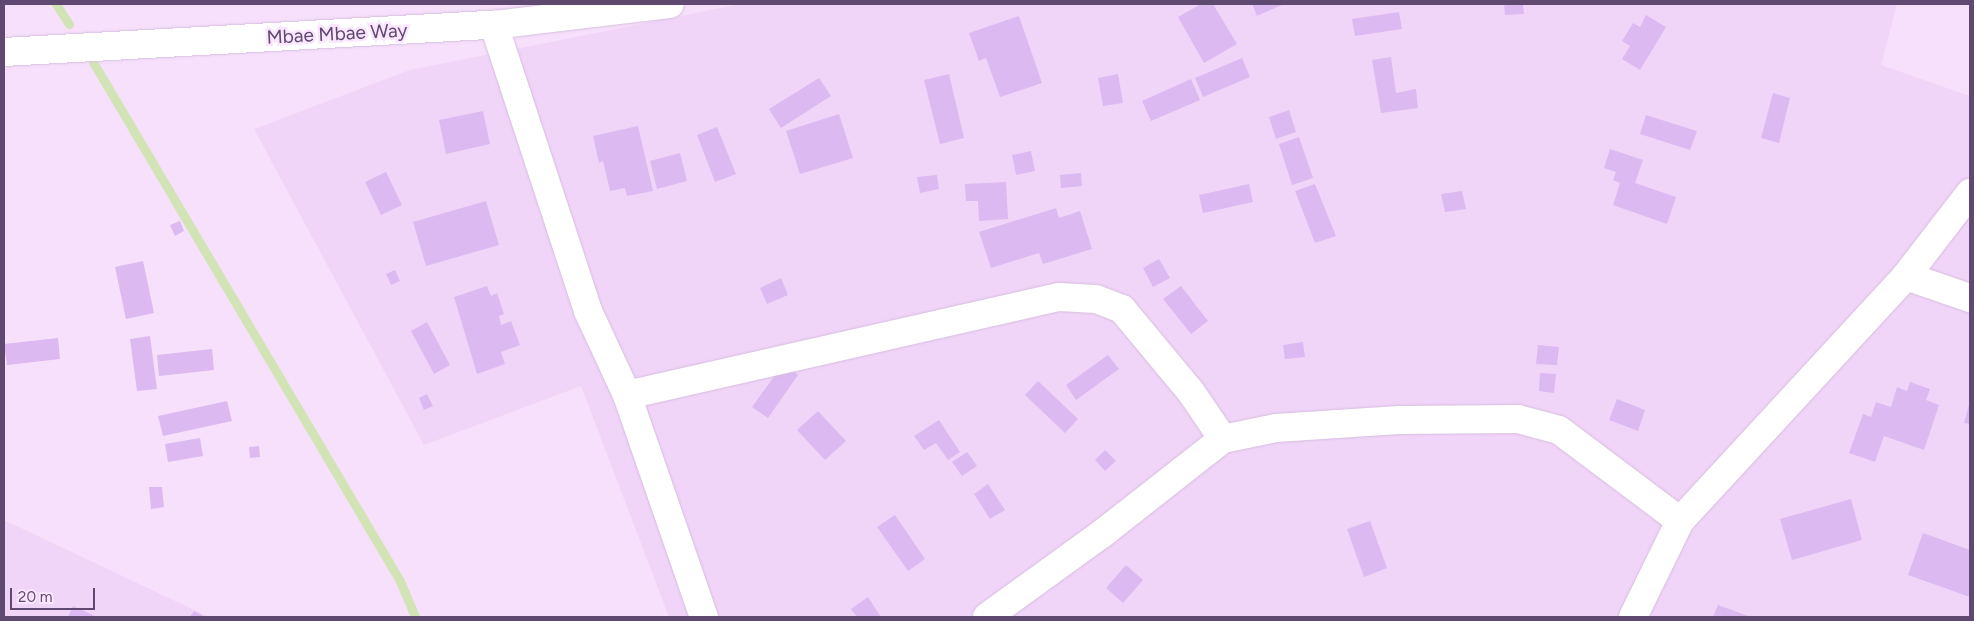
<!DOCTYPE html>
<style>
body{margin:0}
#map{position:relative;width:1974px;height:621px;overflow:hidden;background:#f7e0fb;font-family:Figtree,sans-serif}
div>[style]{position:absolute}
.residential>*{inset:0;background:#f1d5f8}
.stream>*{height:9px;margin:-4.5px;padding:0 4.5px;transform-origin:4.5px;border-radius:4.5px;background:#d2e4b6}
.building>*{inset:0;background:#dcb9f0}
.roads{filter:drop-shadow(0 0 1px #d5bddf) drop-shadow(0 0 1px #d5bddf)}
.minor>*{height:28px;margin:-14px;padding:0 14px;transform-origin:14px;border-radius:14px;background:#fff}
.tertiary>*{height:28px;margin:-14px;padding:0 14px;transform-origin:14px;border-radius:14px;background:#fff}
span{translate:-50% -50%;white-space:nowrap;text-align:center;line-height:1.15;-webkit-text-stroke:5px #fbe6ff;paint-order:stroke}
.street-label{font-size:19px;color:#604971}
.frame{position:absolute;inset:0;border:5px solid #604971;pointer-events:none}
.scale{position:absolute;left:10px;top:588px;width:85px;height:22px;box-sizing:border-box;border:2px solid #604971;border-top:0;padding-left:6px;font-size:15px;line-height:18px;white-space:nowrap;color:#604971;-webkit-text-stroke:4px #fbe6ff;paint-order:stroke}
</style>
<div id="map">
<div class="residential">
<div style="clip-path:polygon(740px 4px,1897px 4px,1881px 65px,1970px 96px,1970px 617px,669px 617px,581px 386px,424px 445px,254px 129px,410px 70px)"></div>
<div style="clip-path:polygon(4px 520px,209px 617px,4px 617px)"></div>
</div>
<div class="stream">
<div style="left:56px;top:4px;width:24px;rotate:57deg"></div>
<div style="left:93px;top:62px;width:603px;rotate:59.39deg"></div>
<div style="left:400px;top:581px;width:39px;rotate:67deg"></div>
</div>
<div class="building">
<div style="clip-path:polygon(1201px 4px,1213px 4px,1237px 44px,1204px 63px,1178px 17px)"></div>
<div style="clip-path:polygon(1252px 4px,1284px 4px,1257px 16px)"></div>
<div style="clip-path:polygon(1504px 4px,1523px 4px,1524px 14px,1505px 15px)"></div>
<div style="clip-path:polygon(1399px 12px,1402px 29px,1355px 36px,1352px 19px)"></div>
<div style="clip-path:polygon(1646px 15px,1666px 27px,1640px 70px,1622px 59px,1630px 46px,1622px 41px,1633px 23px,1640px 27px)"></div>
<div style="clip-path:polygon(1019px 16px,1042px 83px,1000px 97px,986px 58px,979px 61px,969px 33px)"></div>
<div style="clip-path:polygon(1391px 57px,1396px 93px,1416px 89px,1418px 108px,1381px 113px,1372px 60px)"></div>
<div style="clip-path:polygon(1242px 58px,1250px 77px,1203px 97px,1195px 78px)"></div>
<div style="clip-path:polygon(949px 74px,964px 138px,940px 144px,924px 80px)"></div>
<div style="clip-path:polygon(1118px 74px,1123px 103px,1103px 106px,1098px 78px)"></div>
<div style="clip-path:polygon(819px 78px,831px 96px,781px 128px,769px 109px)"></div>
<div style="clip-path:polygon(1191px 79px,1200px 100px,1151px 121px,1142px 101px)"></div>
<div style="clip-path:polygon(1773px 93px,1790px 98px,1779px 143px,1761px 138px)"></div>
<div style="clip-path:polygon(1289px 110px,1296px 132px,1276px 139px,1269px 117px)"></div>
<div style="clip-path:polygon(483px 111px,490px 144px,446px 154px,439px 120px)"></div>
<div style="clip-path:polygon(839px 114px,853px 158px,800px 174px,786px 131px)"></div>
<div style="clip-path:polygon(1646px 115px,1697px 131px,1690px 150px,1640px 134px)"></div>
<div style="clip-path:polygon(638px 126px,653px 191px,627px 196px,625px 188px,610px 191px,603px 161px,599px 163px,593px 136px)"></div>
<div style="clip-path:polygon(717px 127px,736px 174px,715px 182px,697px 135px)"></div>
<div style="clip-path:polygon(1299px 137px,1313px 178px,1292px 185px,1279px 144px)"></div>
<div style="clip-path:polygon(1610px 149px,1643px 160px,1635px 183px,1676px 197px,1667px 224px,1613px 205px,1620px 183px,1613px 180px,1616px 172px,1604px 168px)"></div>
<div style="clip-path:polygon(1031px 151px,1035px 171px,1016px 175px,1012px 155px)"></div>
<div style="clip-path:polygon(680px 153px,687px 181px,657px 189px,650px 161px)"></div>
<div style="clip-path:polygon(386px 172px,402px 205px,381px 215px,365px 182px)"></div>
<div style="clip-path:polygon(1081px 173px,1082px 186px,1061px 188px,1060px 175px)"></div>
<div style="clip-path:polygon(937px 175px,939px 189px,920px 193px,917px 177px)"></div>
<div style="clip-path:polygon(1006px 182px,1008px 219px,979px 221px,978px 201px,966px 201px,965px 184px)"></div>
<div style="clip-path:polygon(1249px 184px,1253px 202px,1203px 213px,1199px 195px)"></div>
<div style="clip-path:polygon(1315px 184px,1336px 236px,1315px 243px,1295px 191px)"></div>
<div style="clip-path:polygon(1462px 191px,1466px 209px,1445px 212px,1441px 194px)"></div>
<div style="clip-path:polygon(486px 201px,499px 245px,426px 266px,413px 222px)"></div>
<div style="clip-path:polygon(1056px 208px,1059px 218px,1080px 211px,1092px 249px,1043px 264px,1039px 253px,991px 268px,979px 232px)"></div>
<div style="clip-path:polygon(180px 221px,184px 231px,175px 236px,170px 225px)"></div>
<div style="clip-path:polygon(1159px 259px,1170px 278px,1153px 287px,1143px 268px)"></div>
<div style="clip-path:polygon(143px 261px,154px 313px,126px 319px,115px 267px)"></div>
<div style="clip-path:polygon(395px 270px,400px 281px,391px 285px,386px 274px)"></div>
<div style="clip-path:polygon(781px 278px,788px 295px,767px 304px,760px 288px)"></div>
<div style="clip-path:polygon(487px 286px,491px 296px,497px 293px,504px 314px,499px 316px,501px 325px,511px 321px,520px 345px,501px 352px,505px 364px,477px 374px,454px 297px)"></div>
<div style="clip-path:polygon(1181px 286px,1208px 321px,1191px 334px,1163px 299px)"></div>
<div style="clip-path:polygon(427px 322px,450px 365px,434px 374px,411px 331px)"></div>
<div style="clip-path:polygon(150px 336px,157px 389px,137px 391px,130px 339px)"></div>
<div style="clip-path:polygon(58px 338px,60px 359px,7px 365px,4px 344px)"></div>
<div style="clip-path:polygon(1303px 342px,1305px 357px,1285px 359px,1283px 345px)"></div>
<div style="clip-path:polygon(1538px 345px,1559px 347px,1557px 365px,1536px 364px)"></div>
<div style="clip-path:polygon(212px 349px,214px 370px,159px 376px,157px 355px)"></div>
<div style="clip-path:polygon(1108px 355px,1119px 369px,1076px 400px,1066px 385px)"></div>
<div style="clip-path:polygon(783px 364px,798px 375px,768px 418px,752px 407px)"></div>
<div style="clip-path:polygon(1540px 373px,1556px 374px,1554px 393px,1539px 391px)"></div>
<div style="clip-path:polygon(1038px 381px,1078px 419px,1065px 433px,1025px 395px)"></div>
<div style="clip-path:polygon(1910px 382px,1930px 389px,1926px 400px,1939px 405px,1924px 450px,1884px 436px,1875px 462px,1849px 453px,1863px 414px,1871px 417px,1876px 402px,1891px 407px,1897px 387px,1907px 391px)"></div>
<div style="clip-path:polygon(427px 394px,433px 406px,424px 410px,419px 398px)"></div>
<div style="clip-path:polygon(1617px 399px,1645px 410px,1638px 431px,1609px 420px)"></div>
<div style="clip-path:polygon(227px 401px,232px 421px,163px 436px,158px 416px)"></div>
<div style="clip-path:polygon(1970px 401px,1970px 424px,1964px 423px)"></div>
<div style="clip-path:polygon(818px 411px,846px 441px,825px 460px,797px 430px)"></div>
<div style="clip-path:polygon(939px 420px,960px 452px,948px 460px,936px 443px,924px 450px,914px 436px)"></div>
<div style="clip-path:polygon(200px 438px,203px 456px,168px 462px,165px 444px)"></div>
<div style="clip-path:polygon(259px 446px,260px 457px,250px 458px,249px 447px)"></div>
<div style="clip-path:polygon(1105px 450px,1116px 461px,1105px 471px,1095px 460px)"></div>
<div style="clip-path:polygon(967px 452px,977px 466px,962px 476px,952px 462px)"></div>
<div style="clip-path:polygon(988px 484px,1005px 510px,990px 519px,974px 494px)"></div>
<div style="clip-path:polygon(149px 487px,162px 487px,164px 507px,151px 509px)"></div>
<div style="clip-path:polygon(1851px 499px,1862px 540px,1792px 560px,1780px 519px)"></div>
<div style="clip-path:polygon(895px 515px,925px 559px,908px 571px,877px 527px)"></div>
<div style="clip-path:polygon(1370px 521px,1387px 568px,1364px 577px,1347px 529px)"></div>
<div style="clip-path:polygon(1923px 533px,1970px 550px,1970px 597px,1908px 575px)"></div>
<div style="clip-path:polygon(1126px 565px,1143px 580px,1123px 603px,1106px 588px)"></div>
<div style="clip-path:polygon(868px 597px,881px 617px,857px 617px,851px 609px)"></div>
<div style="clip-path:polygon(1718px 605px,1751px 617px,1713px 617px)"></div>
<div style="clip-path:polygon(73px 606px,97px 617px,68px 617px)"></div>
<div style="clip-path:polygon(194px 611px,205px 617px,190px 617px)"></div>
</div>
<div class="roads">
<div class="minor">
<div style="left:494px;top:25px;width:301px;rotate:71.8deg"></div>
<div style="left:588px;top:311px;width:93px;rotate:65.1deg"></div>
<div style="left:627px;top:395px;width:235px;rotate:70.9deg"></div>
<div style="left:1906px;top:276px;width:68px;rotate:19deg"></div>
<div style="left:627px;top:395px;width:443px;rotate:-12.8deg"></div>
<div style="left:1059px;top:297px;width:37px;rotate:3deg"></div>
<div style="left:1096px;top:299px;width:28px;rotate:21deg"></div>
<div style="left:1122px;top:309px;width:108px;rotate:50.3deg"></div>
<div style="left:1191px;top:392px;width:57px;rotate:55.8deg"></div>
<div style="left:1223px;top:439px;width:54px;rotate:-11.7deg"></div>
<div style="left:1276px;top:428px;width:123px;rotate:-3.7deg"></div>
<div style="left:1399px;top:420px;width:119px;rotate:-0.5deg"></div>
<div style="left:1518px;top:419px;width:42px;rotate:15deg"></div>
<div style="left:1559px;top:430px;width:151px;rotate:36.9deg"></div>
<div style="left:987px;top:617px;width:143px;rotate:-35.9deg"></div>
<div style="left:1103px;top:533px;width:152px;rotate:-38.1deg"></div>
<div style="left:1633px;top:617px;width:107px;rotate:-63.9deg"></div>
<div style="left:1680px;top:521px;width:333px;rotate:-47.3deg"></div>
<div style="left:1906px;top:276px;width:105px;rotate:-52.4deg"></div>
</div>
<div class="tertiary">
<div style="left:4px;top:52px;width:491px;rotate:-3.2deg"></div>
<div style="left:494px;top:25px;width:177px;rotate:-6.8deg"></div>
</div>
</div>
<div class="street-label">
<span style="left:337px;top:34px;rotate:-3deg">Mbae Mbae Way</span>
</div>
<div class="frame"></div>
<div class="scale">20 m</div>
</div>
